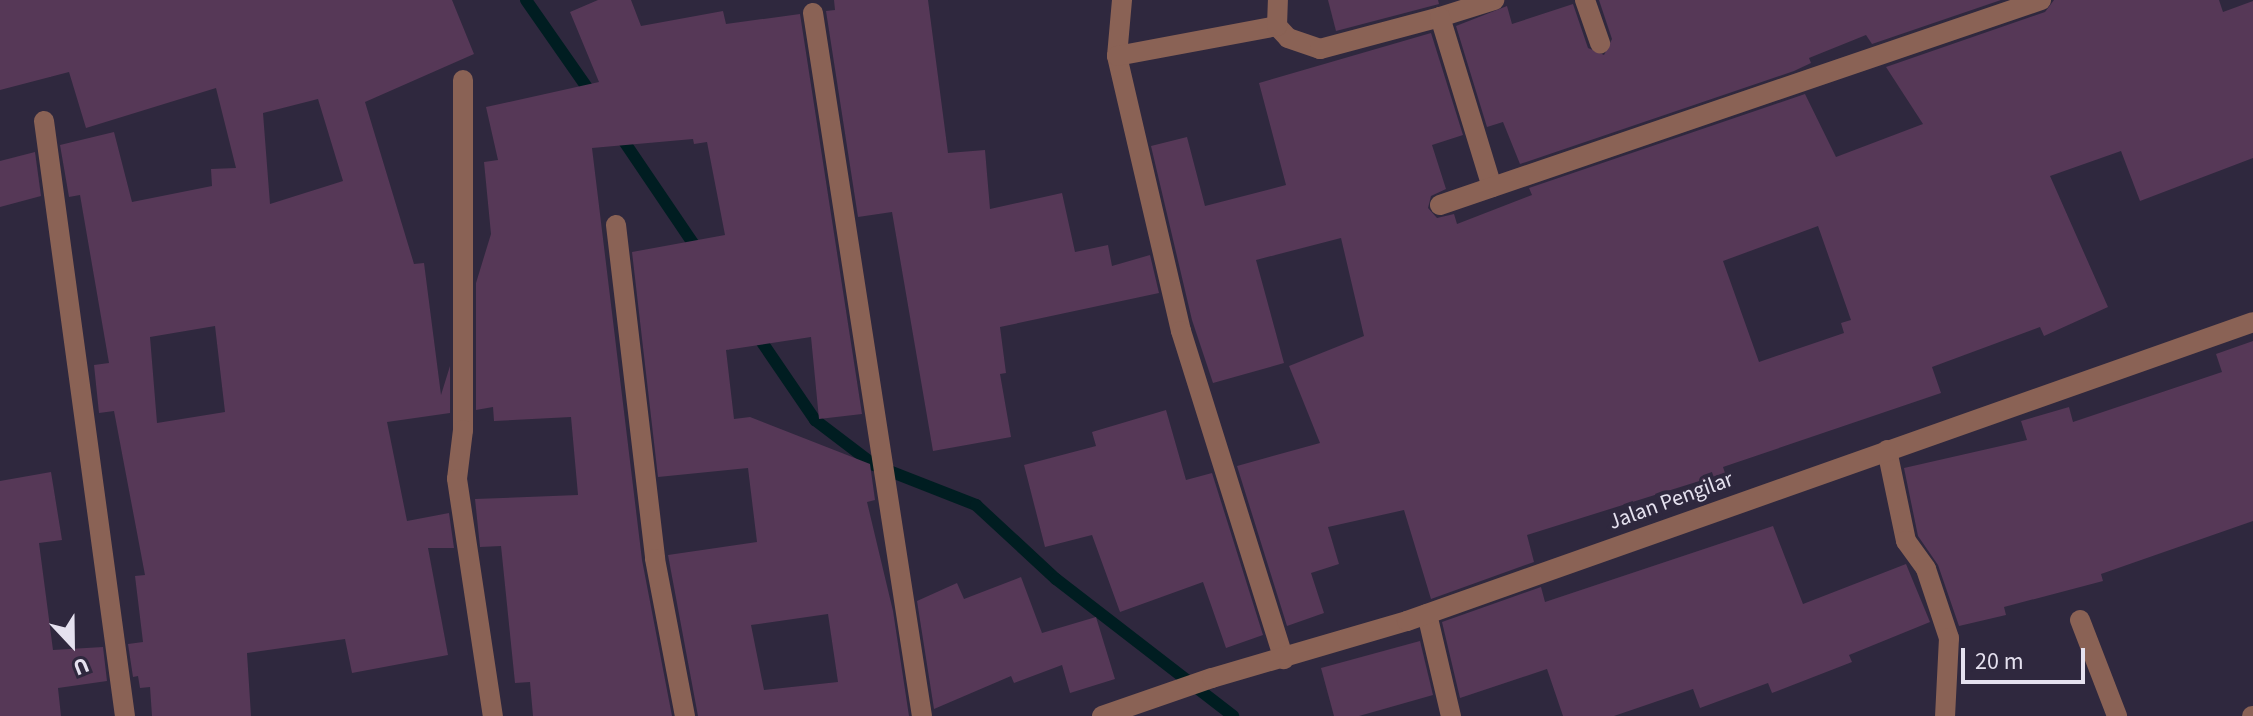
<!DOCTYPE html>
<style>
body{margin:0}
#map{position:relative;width:2253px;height:716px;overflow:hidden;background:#2f283e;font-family:"Source Sans 3",sans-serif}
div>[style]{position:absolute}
.stream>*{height:12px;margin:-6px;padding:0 6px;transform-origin:6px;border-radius:6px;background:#001d21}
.building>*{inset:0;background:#563857}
.street>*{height:20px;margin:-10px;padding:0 10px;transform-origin:10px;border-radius:10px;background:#8a6255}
span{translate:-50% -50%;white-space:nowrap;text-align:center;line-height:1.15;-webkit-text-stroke:8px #2f283e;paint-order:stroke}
.street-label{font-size:22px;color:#e5e1ef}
.north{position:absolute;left:32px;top:604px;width:80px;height:80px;-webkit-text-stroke:6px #2f283e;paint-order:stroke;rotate:158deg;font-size:22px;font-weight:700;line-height:32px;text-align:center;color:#e5e1ef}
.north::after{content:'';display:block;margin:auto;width:28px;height:36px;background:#e5e1ef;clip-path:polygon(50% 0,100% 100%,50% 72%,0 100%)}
.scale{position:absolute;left:1961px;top:648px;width:124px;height:36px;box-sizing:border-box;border:4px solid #e5e1ef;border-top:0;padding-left:10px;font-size:24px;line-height:28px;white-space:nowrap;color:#e5e1ef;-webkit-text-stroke:6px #2f283e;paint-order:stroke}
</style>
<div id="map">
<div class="stream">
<div style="left:526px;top:0;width:117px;rotate:55.1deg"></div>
<div style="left:617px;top:131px;width:150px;rotate:55.9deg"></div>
<div style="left:755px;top:332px;width:107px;rotate:55.7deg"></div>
<div style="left:815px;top:420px;width:74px;rotate:37.3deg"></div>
<div style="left:874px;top:465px;width:110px;rotate:21.4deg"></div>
<div style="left:976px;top:505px;width:109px;rotate:42.8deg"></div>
<div style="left:1056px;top:579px;width:224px;rotate:37.7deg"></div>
</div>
<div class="building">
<div style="clip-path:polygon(evenodd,0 0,452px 0,474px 54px,365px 102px,414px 264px,424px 263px,441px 395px,450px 366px,450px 413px,387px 422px,407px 521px,449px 513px,454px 548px,428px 548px,448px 655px,352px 673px,345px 639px,247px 653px,251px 716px,152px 716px,150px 687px,140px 688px,138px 676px,133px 677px,128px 644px,143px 642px,135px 576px,145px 575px,114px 411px,99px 413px,94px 365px,109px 363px,80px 195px,69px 197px,60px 145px,114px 132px,132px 202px,212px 186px,211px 169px,236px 168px,216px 88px,86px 128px,69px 72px,0 90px,0 0,318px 99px,343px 181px,270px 204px,263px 113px,318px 99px,0 0,215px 326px,225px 412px,157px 423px,150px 337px,215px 326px)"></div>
<div style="clip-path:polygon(evenodd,598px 0,631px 0,641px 26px,723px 11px,726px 24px,800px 14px,862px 414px,819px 419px,811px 337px,726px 350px,734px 419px,750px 417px,870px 464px,875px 500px,867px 502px,893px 611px,909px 716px,698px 716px,668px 555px,757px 542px,748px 468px,658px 477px,632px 252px,725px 235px,707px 142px,694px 144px,693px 139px,592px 148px,642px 560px,672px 716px,533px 716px,530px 682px,515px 683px,501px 546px,480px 547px,475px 499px,578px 495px,571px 417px,494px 421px,493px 407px,476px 410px,476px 283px,491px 234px,484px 162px,498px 160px,486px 107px,599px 82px,570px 12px,598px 0,828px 614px,838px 682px,764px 690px,751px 625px,828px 614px)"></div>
<div style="clip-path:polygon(834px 0,928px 0,948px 153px,985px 150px,990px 209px,1062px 193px,1075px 252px,1108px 245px,1112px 266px,1150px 255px,1159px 293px,1000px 327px,1006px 373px,1000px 374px,1011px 437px,933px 451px,892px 212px,858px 217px,826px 11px,835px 10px)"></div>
<div style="clip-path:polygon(1328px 0,1438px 0,1439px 4px,1336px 31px)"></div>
<div style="clip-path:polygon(1599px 0,2001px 0,1872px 44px,1866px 35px,1809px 58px,1811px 63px,1794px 71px,1520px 164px,1503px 122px,1487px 127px,1456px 26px,1507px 6px,1512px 24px,1573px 4px,1588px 48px,1604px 55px,1612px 39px)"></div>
<div style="clip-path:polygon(evenodd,2054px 0,2219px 0,2223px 12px,2253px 1px,2253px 158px,2140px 201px,2121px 151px,2050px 176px,2108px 307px,2044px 336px,2040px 327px,1932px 367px,1941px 393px,1723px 467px,1725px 473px,1527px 535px,1534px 562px,1431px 599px,1404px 510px,1328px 527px,1339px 564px,1311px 573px,1324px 613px,1287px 626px,1237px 466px,1320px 443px,1289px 366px,1364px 336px,1341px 238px,1256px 260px,1284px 363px,1213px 383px,1192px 320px,1151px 146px,1187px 137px,1205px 206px,1286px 185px,1259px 83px,1431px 33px,1463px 135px,1432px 145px,1446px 189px,1431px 196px,1428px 208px,1437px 218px,1454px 214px,1457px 224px,1532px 195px,1529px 188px,1805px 94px,1836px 157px,1923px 124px,1886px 67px,2045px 12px,2054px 0,1818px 226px,1851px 320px,1841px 323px,1844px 333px,1759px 362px,1723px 261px,1818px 226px)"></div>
<div style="clip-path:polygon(35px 152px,41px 196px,0 207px,0 161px)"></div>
<div style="clip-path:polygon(2253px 341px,2253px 521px,2101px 574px,2103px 581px,2004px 607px,2006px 615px,1959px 626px,1938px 565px,1918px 536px,1904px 468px,2027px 440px,2021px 421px,2069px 407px,2073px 422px,2222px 372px,2216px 354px)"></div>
<div style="clip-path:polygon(1166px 410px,1186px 480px,1212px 473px,1263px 635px,1226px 648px,1203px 582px,1120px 612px,1092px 535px,1045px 547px,1024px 465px,1096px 446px,1092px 432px)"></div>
<div style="clip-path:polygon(51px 472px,62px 540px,39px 543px,53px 650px,103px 647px,107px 681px,58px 688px,61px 716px,0 716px,0 481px)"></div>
<div style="clip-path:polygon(1773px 526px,1803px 604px,1906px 564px,1930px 622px,1849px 655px,1852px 662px,1772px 693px,1768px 683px,1700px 708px,1693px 689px,1614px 716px,1563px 716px,1547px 669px,1460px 698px,1442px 622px,1541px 587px,1545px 602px)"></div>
<div style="clip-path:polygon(1021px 577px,1042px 633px,1096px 617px,1115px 679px,1070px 693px,1062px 665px,1014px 683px,1011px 676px,934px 709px,917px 601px,957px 583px,964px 599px)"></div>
<div style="clip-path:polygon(1420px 641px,1433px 695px,1359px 716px,1334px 716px,1321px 668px)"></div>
</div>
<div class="street">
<div style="left:1122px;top:0;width:56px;rotate:95.1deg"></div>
<div style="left:1117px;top:56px;width:282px;rotate:76.9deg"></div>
<div style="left:1181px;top:331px;width:344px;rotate:72.6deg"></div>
<div style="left:1585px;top:0;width:46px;rotate:70.8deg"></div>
<div style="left:813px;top:13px;width:711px;rotate:81.19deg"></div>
<div style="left:1440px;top:17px;width:57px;rotate:-17.5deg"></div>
<div style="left:1277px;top:26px;width:16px;rotate:47deg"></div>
<div style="left:1288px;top:38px;width:34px;rotate:19deg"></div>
<div style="left:1320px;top:49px;width:124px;rotate:-14.9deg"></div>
<div style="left:1440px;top:17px;width:178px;rotate:73deg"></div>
<div style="left:1117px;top:56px;width:163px;rotate:-10.6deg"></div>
<div style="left:1277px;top:26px;width:26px;rotate:-88deg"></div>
<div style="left:463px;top:80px;width:350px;rotate:90deg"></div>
<div style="left:463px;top:430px;width:49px;rotate:97deg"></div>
<div style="left:457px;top:479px;width:240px;rotate:81.4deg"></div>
<div style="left:44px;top:121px;width:600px;rotate:82.25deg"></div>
<div style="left:1440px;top:205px;width:635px;rotate:-18.83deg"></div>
<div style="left:616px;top:225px;width:336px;rotate:83.3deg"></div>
<div style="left:655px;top:559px;width:160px;rotate:79.2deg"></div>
<div style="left:1887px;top:450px;width:93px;rotate:78.2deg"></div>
<div style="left:1906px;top:541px;width:34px;rotate:54deg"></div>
<div style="left:1926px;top:569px;width:73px;rotate:71.6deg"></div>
<div style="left:1949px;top:638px;width:78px;rotate:92.9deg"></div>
<div style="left:1427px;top:614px;width:105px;rotate:76.8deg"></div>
<div style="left:2080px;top:620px;width:103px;rotate:68.9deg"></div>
<div style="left:1102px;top:716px;width:116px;rotate:-19.1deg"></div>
<div style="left:1212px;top:678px;width:203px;rotate:-16.3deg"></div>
<div style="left:1407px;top:621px;width:897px;rotate:-19.46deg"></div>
<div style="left:2252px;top:716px;width:1px"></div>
</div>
<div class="street-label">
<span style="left:1671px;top:501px;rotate:-20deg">Jalan Pengilar</span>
</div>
<div class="north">U</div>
<div class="scale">20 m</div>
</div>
